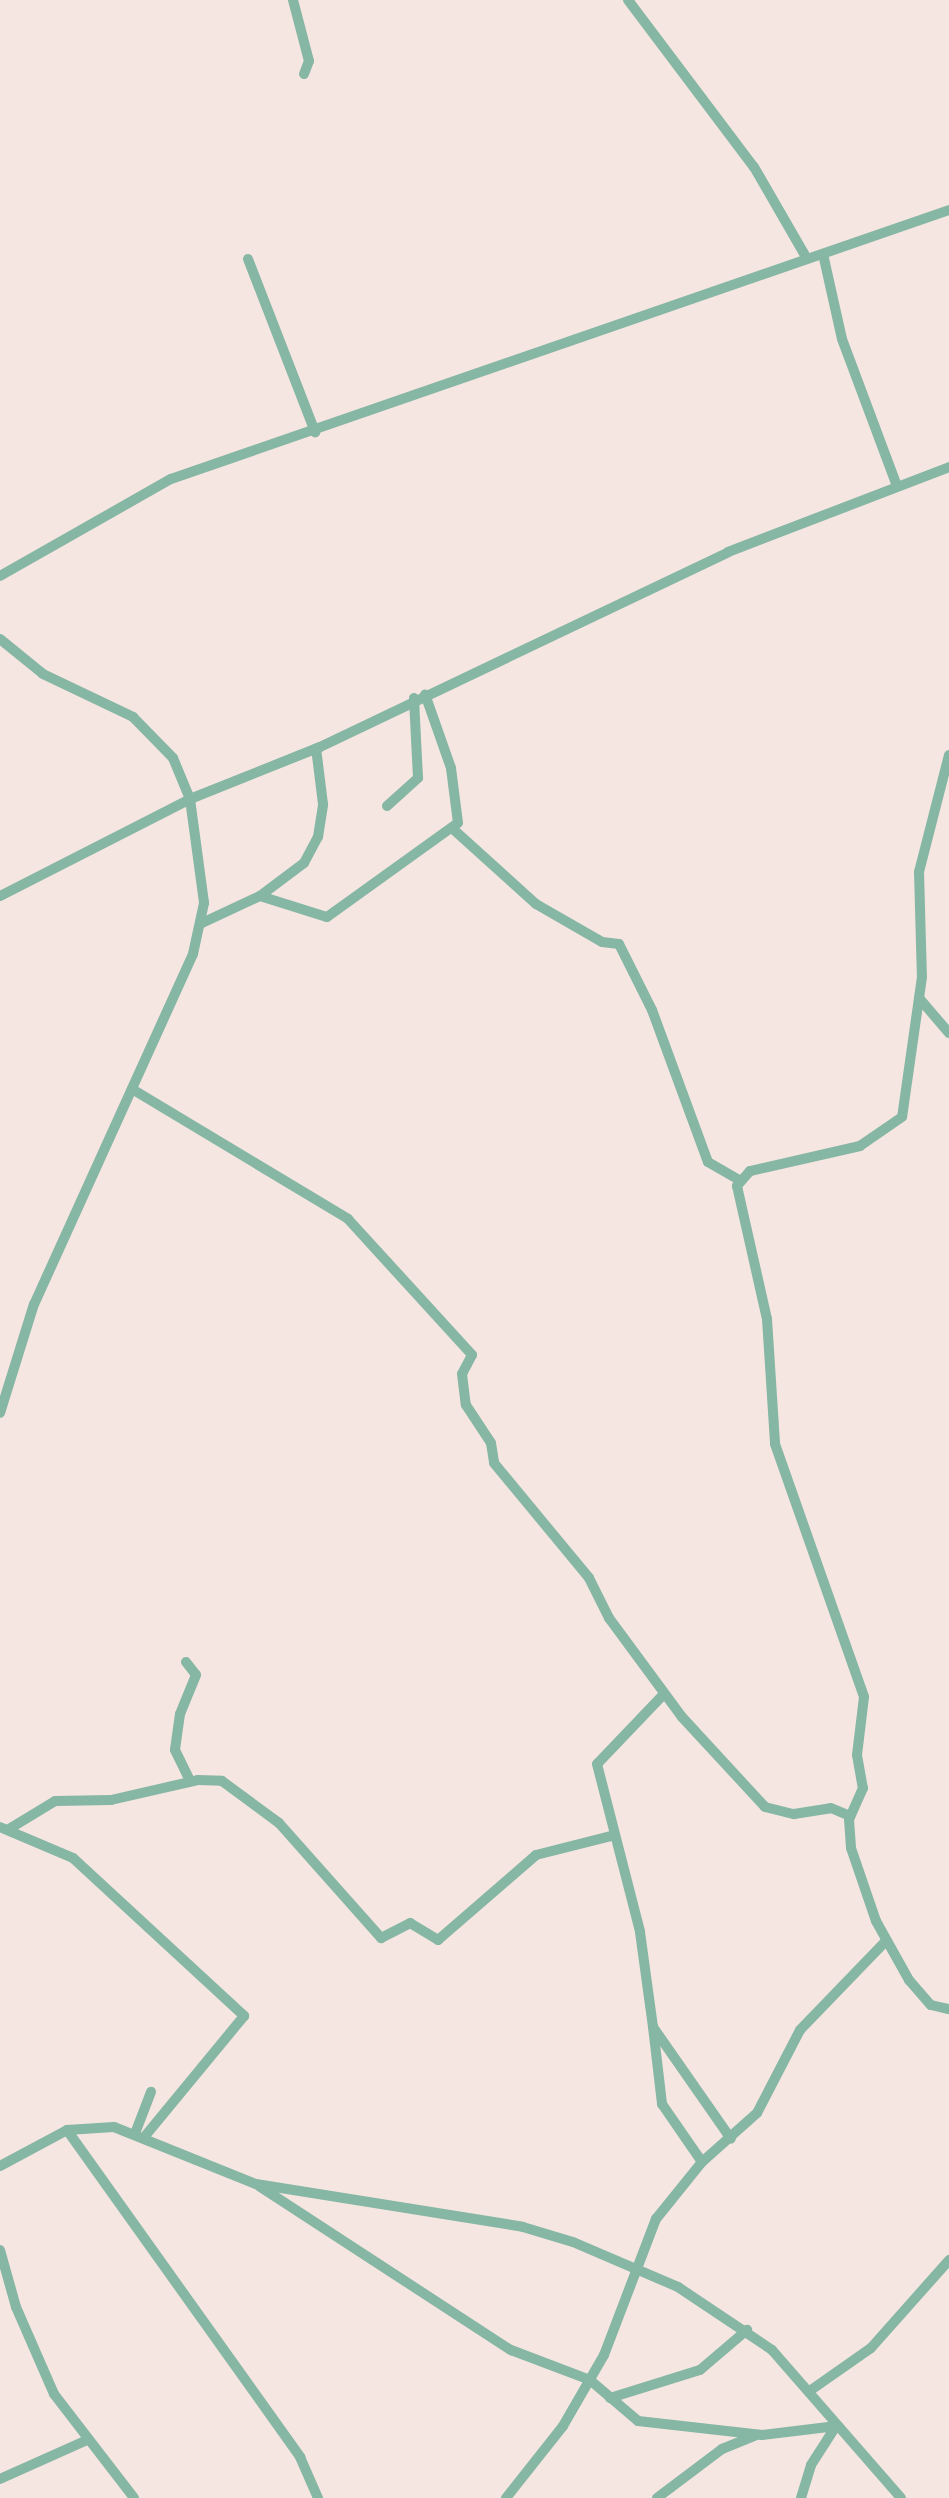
<!DOCTYPE html>
<style>
body{margin:0}
#map{position:relative;width:949px;height:2498px;overflow:hidden;background:#f5e6e1;font-family:"DejaVu Sans",sans-serif}
div>[style]{position:absolute}
.street>*{height:10px;margin:-5px;padding:0 5px;transform-origin:5px;border-radius:5px;background:#86b6a4}
span{translate:-50% -50%;white-space:nowrap;text-align:center;line-height:1.15;-webkit-text-stroke:7px #fef5f2;paint-order:stroke}
</style>
<div id="map">
<div class="street">
<div style="left:293px;top:0;width:63px;rotate:75.3deg"></div>
<div style="left:309px;top:61px;width:14px;rotate:111deg"></div>
<div style="left:628px;top:0;width:209px;rotate:53deg"></div>
<div style="left:754px;top:167px;width:104px;rotate:60deg"></div>
<div style="left:823px;top:254px;width:87px;rotate:77.4deg"></div>
<div style="left:842px;top:339px;width:157px;rotate:69.5deg"></div>
<div style="left:248px;top:259px;width:186px;rotate:68.8deg"></div>
<div style="left:0;top:576px;width:197px;rotate:-29.6deg"></div>
<div style="left:171px;top:479px;width:823px;rotate:-19.07deg"></div>
<div style="left:0;top:639px;width:55px;rotate:39.1deg"></div>
<div style="left:43px;top:674px;width:100px;rotate:25.5deg"></div>
<div style="left:133px;top:717px;width:57px;rotate:45.7deg"></div>
<div style="left:173px;top:758px;width:44px;rotate:67.5deg"></div>
<div style="left:190px;top:799px;width:105px;rotate:82.3deg"></div>
<div style="left:204px;top:903px;width:52px;rotate:102.2deg"></div>
<div style="left:193px;top:954px;width:384px;rotate:114.4deg"></div>
<div style="left:34px;top:1304px;width:114px;rotate:107.3deg"></div>
<div style="left:949px;top:755px;width:121px;rotate:104.4deg"></div>
<div style="left:919px;top:872px;width:105px;rotate:88.4deg"></div>
<div style="left:922px;top:977px;width:141px;rotate:98.1deg"></div>
<div style="left:902px;top:1117px;width:51px;rotate:145.4deg"></div>
<div style="left:860px;top:1146px;width:113px;rotate:167.2deg"></div>
<div style="left:750px;top:1171px;width:20px;rotate:131deg"></div>
<div style="left:737px;top:1186px;width:136px;rotate:77.3deg"></div>
<div style="left:767px;top:1319px;width:125px;rotate:86.3deg"></div>
<div style="left:775px;top:1444px;width:268px;rotate:70.6deg"></div>
<div style="left:864px;top:1697px;width:58px;rotate:96.9deg"></div>
<div style="left:857px;top:1755px;width:34px;rotate:80deg"></div>
<div style="left:863px;top:1788px;width:34px;rotate:114deg"></div>
<div style="left:849px;top:1819px;width:29px;rotate:86deg"></div>
<div style="left:851px;top:1848px;width:77px;rotate:71.1deg"></div>
<div style="left:876px;top:1921px;width:68px;rotate:60.8deg"></div>
<div style="left:909px;top:1980px;width:33px;rotate:49deg"></div>
<div style="left:931px;top:2005px;width:18px;rotate:13deg"></div>
<div style="left:387px;top:806px;width:42px;rotate:-42.1deg"></div>
<div style="left:418px;top:778px;width:80px;rotate:-92.9deg"></div>
<div style="left:453px;top:829px;width:112px;rotate:42.1deg"></div>
<div style="left:536px;top:904px;width:76px;rotate:29.9deg"></div>
<div style="left:602px;top:942px;width:17px;rotate:7deg"></div>
<div style="left:619px;top:944px;width:74px;rotate:63.4deg"></div>
<div style="left:652px;top:1010px;width:162px;rotate:69.8deg"></div>
<div style="left:708px;top:1162px;width:36px;rotate:30deg"></div>
<div style="left:0;top:896px;width:213px;rotate:-27deg"></div>
<div style="left:190px;top:799px;width:140px;rotate:-21.8deg"></div>
<div style="left:320px;top:747px;width:452px;rotate:-25.5deg"></div>
<div style="left:728px;top:552px;width:237px;rotate:-21deg"></div>
<div style="left:260px;top:896px;width:70px;rotate:17.4deg"></div>
<div style="left:327px;top:917px;width:161px;rotate:-35.7deg"></div>
<div style="left:458px;top:823px;width:55px;rotate:-97.3deg"></div>
<div style="left:451px;top:768px;width:78px;rotate:-109.4deg"></div>
<div style="left:202px;top:923px;width:64px;rotate:-25deg"></div>
<div style="left:260px;top:896px;width:55px;rotate:-36.9deg"></div>
<div style="left:304px;top:863px;width:30px;rotate:-62deg"></div>
<div style="left:318px;top:837px;width:33px;rotate:-81deg"></div>
<div style="left:323px;top:804px;width:56px;rotate:-97.1deg"></div>
<div style="left:919px;top:998px;width:46px;rotate:49.4deg"></div>
<div style="left:132px;top:1089px;width:252px;rotate:31deg"></div>
<div style="left:348px;top:1219px;width:184px;rotate:47.6deg"></div>
<div style="left:472px;top:1355px;width:21px;rotate:118deg"></div>
<div style="left:462px;top:1374px;width:31px;rotate:83deg"></div>
<div style="left:466px;top:1405px;width:45px;rotate:56.7deg"></div>
<div style="left:491px;top:1443px;width:20px;rotate:81deg"></div>
<div style="left:494px;top:1463px;width:149px;rotate:50.4deg"></div>
<div style="left:589px;top:1578px;width:45px;rotate:63.4deg"></div>
<div style="left:609px;top:1618px;width:123px;rotate:53.6deg"></div>
<div style="left:682px;top:1717px;width:122px;rotate:47.3deg"></div>
<div style="left:765px;top:1807px;width:30px;rotate:14deg"></div>
<div style="left:794px;top:1814px;width:37px;rotate:-9deg"></div>
<div style="left:831px;top:1808px;width:21px;rotate:23deg"></div>
<div style="left:186px;top:1662px;width:16px;rotate:52deg"></div>
<div style="left:196px;top:1675px;width:42px;rotate:112.3deg"></div>
<div style="left:180px;top:1714px;width:36px;rotate:98deg"></div>
<div style="left:175px;top:1750px;width:34px;rotate:64deg"></div>
<div style="left:663px;top:1695px;width:95px;rotate:133.7deg"></div>
<div style="left:597px;top:1764px;width:173px;rotate:75.6deg"></div>
<div style="left:640px;top:1932px;width:96px;rotate:82.2deg"></div>
<div style="left:653px;top:2027px;width:136px;rotate:55.1deg"></div>
<div style="left:0;top:1827px;width:79px;rotate:23deg"></div>
<div style="left:73px;top:1858px;width:233px;rotate:42.7deg"></div>
<div style="left:244px;top:2016px;width:154px;rotate:129.5deg"></div>
<div style="left:9px;top:1829px;width:54px;rotate:-31.3deg"></div>
<div style="left:55px;top:1801px;width:56px;rotate:-1deg"></div>
<div style="left:111px;top:1800px;width:89px;rotate:-12.9deg"></div>
<div style="left:198px;top:1780px;width:24px;rotate:2deg"></div>
<div style="left:222px;top:1781px;width:71px;rotate:36.4deg"></div>
<div style="left:279px;top:1823px;width:154px;rotate:48.4deg"></div>
<div style="left:381px;top:1938px;width:33px;rotate:-27deg"></div>
<div style="left:410px;top:1923px;width:33px;rotate:31deg"></div>
<div style="left:438px;top:1940px;width:130px;rotate:-40.9deg"></div>
<div style="left:536px;top:1855px;width:77px;rotate:-14.2deg"></div>
<div style="left:653px;top:2027px;width:78px;rotate:83.3deg"></div>
<div style="left:662px;top:2104px;width:70px;rotate:55.4deg"></div>
<div style="left:67px;top:2130px;width:402px;rotate:54.5deg"></div>
<div style="left:300px;top:2457px;width:45px;rotate:66.3deg"></div>
<div style="left:136px;top:2131px;width:42px;rotate:-69deg"></div>
<div style="left:0;top:2166px;width:76px;rotate:-28.2deg"></div>
<div style="left:67px;top:2130px;width:47px;rotate:-3.7deg"></div>
<div style="left:114px;top:2127px;width:153px;rotate:21.9deg"></div>
<div style="left:256px;top:2184px;width:270px;rotate:9.1deg"></div>
<div style="left:523px;top:2227px;width:52px;rotate:16.7deg"></div>
<div style="left:573px;top:2242px;width:114px;rotate:23.2deg"></div>
<div style="left:678px;top:2287px;width:113px;rotate:33.8deg"></div>
<div style="left:772px;top:2350px;width:196px;rotate:48.9deg"></div>
<div style="left:259px;top:2186px;width:301px;rotate:33.1deg"></div>
<div style="left:511px;top:2350px;width:85px;rotate:20.8deg"></div>
<div style="left:590px;top:2380px;width:63px;rotate:40.5deg"></div>
<div style="left:638px;top:2421px;width:125px;rotate:6.4deg"></div>
<div style="left:762px;top:2435px;width:75px;rotate:-6.9deg"></div>
<div style="left:0;top:2250px;width:59px;rotate:74.3deg"></div>
<div style="left:16px;top:2307px;width:95px;rotate:66.4deg"></div>
<div style="left:54px;top:2394px;width:131px;rotate:52.4deg"></div>
<div style="left:811px;top:2390px;width:73px;rotate:-35deg"></div>
<div style="left:871px;top:2348px;width:118px;rotate:-48.4deg"></div>
<div style="left:610px;top:2398px;width:94px;rotate:-17.3deg"></div>
<div style="left:700px;top:2370px;width:62px;rotate:-40.4deg"></div>
<div style="left:0;top:2479px;width:93px;rotate:-24.1deg"></div>
<div style="left:506px;top:2498px;width:92px;rotate:-51.6deg"></div>
<div style="left:563px;top:2426px;width:82px;rotate:-60deg"></div>
<div style="left:604px;top:2355px;width:146px;rotate:-69.1deg"></div>
<div style="left:656px;top:2219px;width:73px;rotate:-51.1deg"></div>
<div style="left:702px;top:2162px;width:74px;rotate:-41.7deg"></div>
<div style="left:757px;top:2113px;width:93px;rotate:-62.6deg"></div>
<div style="left:800px;top:2030px;width:124px;rotate:-46deg"></div>
<div style="left:657px;top:2498px;width:81px;rotate:-37deg"></div>
<div style="left:722px;top:2449px;width:37px;rotate:-22deg"></div>
<div style="left:801px;top:2498px;width:34px;rotate:-73deg"></div>
<div style="left:811px;top:2465px;width:46px;rotate:-57.3deg"></div>
</div>
</div>
